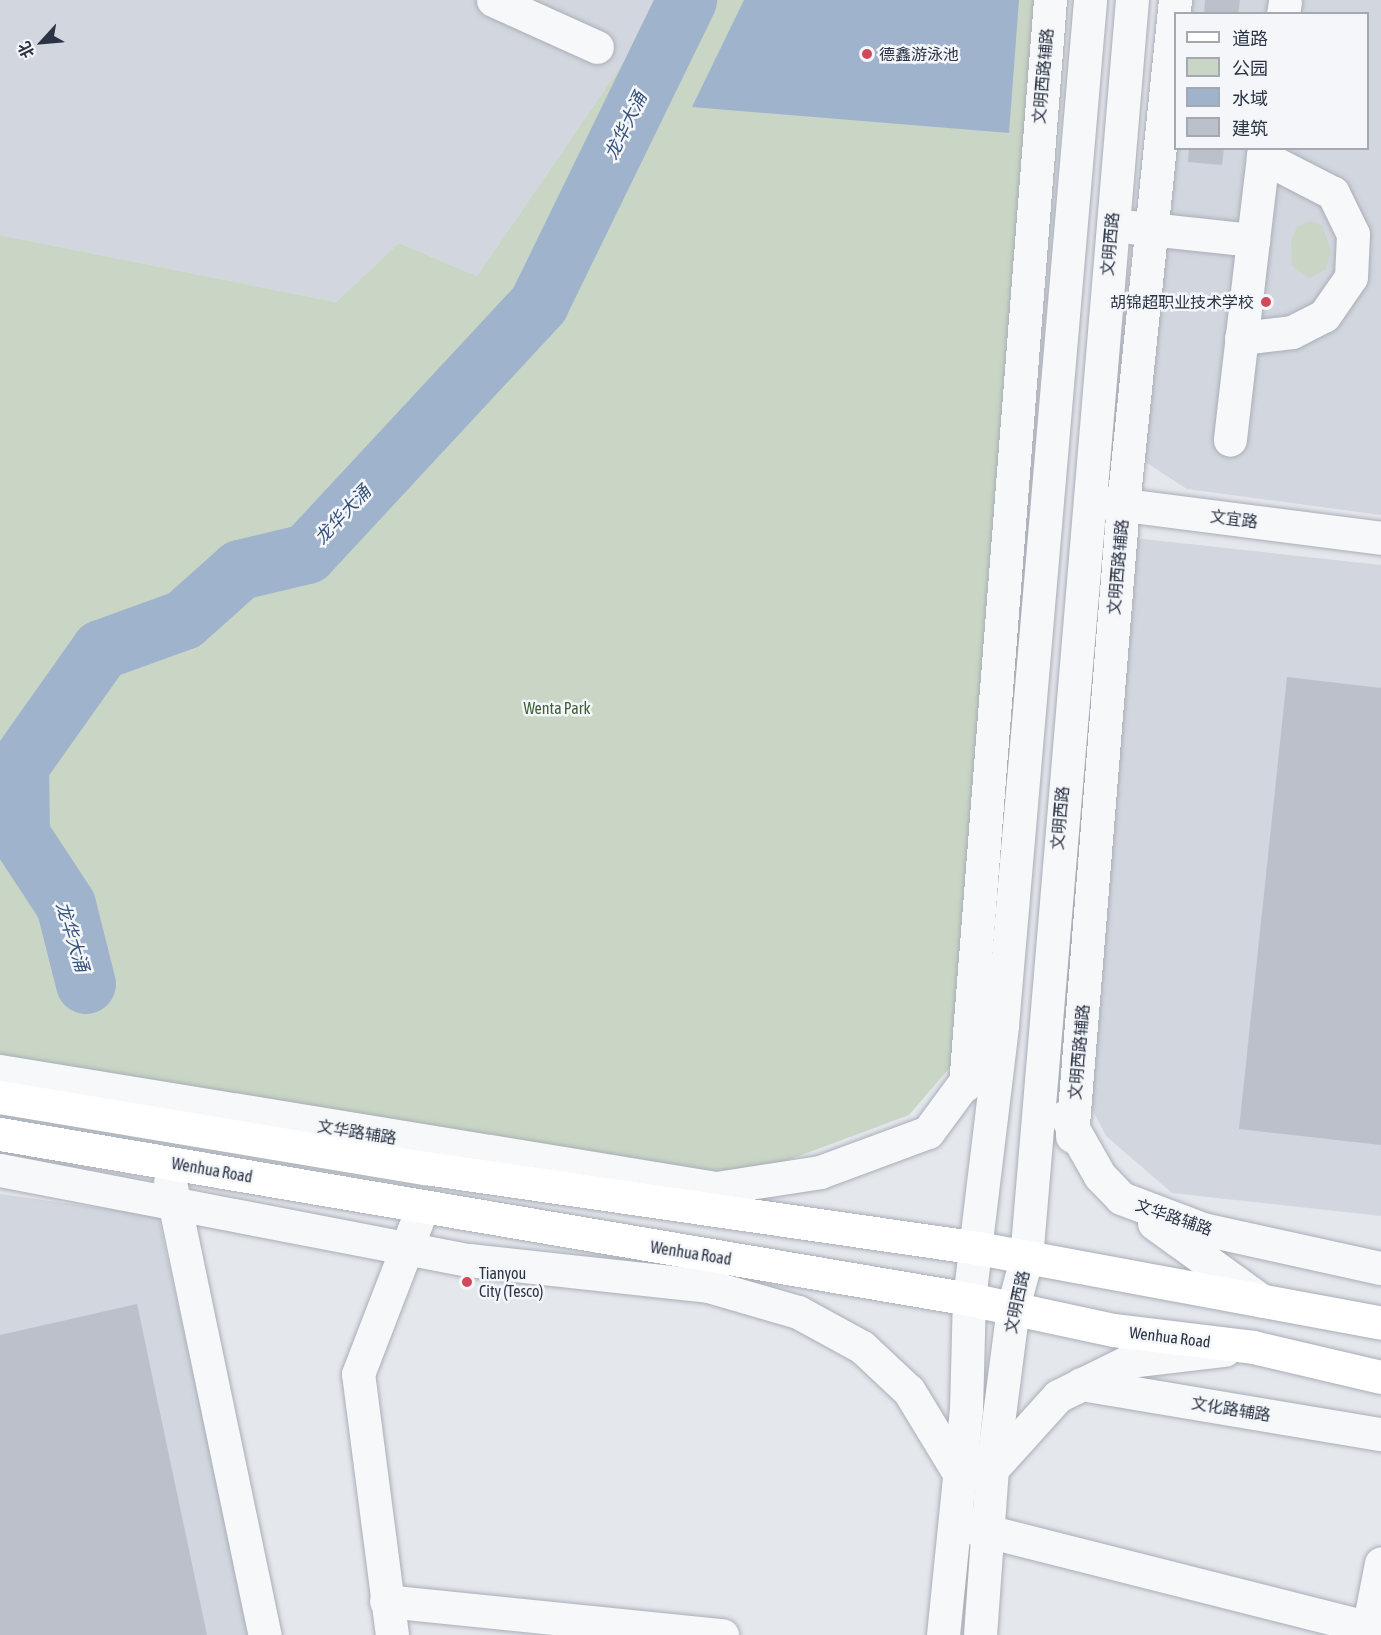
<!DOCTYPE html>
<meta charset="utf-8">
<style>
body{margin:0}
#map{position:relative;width:1381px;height:1635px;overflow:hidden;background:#e4e7ec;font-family:"Asap Condensed","Noto Sans SC",sans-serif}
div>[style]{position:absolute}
.built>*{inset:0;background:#d2d6de}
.green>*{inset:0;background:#c9d6c5}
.water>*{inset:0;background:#9fb4cc}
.river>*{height:60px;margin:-30px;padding:0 30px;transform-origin:30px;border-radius:30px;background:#9fb4cc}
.building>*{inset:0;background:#bbc0ca}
.roads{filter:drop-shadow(0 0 2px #a9aeb7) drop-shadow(0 0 2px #a9aeb7)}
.minor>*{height:33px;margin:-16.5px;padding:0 16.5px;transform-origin:16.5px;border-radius:16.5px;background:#f7f8fa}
.major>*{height:33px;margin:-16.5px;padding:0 16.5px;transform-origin:16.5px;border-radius:16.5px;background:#fff}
.dots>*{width:16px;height:16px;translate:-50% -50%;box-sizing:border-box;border:3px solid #f4f6f9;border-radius:50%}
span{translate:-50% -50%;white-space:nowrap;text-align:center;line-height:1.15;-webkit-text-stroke:5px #f4f6f9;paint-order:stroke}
.poi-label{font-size:16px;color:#2b3445}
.left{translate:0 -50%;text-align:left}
.right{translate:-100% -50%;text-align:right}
.street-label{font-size:16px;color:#2b3445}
.park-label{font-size:16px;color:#3f6138}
.water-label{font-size:18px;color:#34527a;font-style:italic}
.legend{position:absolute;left:1174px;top:12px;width:195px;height:138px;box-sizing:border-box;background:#f4f6f9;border:2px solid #a4a8b1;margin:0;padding:8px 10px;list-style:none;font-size:18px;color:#2b3445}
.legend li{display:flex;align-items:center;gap:12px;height:30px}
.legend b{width:30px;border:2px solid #a4a8b1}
.north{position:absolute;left:12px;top:12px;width:60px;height:60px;-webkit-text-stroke:4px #f4f6f9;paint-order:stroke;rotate:244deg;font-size:16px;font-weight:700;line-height:24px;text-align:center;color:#2b3445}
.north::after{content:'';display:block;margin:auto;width:21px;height:27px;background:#2b3445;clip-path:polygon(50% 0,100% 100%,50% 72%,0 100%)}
</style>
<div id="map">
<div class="built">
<div style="clip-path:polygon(0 0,666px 0,477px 276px,399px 243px,336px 302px,0 235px)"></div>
<div style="clip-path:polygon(1182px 0,1381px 0,1381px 515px,1187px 489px,1136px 456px,1176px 148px,1368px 148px,1368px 14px,1181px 13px)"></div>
<div style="clip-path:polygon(1115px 536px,1381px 565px,1381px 1216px,1172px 1193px,1106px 1136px,1061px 1048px)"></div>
<div style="clip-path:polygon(0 1194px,158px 1216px,251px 1635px,0 1635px)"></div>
</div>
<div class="green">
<div style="clip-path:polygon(666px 0,1060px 0,959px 1057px,909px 1115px,740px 1178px,54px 1069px,0 1054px,0 235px,336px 302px,399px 243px,477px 276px)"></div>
<div style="clip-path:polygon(1310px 221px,1322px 225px,1331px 251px,1326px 269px,1310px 278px,1292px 266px,1291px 241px,1297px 227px)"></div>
</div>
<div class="water">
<div style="clip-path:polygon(744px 0,1019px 0,1009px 133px,692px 107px)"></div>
</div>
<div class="river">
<div style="left:86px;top:984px;width:81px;rotate:-104.2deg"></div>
<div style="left:66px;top:905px;width:84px;rotate:-123.3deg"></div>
<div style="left:20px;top:835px;width:69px;rotate:-90.8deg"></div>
<div style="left:19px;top:766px;width:142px;rotate:-54.7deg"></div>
<div style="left:101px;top:650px;width:88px;rotate:-19.9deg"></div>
<div style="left:184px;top:620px;width:75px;rotate:-41.8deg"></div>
<div style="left:240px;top:570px;width:69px;rotate:-13.4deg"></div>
<div style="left:307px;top:554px;width:341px;rotate:-47.1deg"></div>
<div style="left:539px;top:304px;width:338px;rotate:-64deg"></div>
</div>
<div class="building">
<div style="clip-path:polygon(1205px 0,1240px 0,1238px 14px,1204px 14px)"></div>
<div style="clip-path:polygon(1189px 148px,1224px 148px,1222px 165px,1188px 162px)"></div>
<div style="clip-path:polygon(1287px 677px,1381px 688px,1381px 1145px,1239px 1129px)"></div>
<div style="clip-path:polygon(137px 1304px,207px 1635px,0 1635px,0 1335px)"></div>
</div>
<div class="roads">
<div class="minor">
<div style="left:493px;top:0;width:114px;rotate:24.3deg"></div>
<div style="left:1283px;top:14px;width:12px;rotate:-81deg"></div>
<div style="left:1131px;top:227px;width:123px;rotate:6.1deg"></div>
<div style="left:1253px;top:240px;width:201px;rotate:96.6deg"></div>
<div style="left:1253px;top:240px;width:93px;rotate:-83.2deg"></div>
<div style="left:1241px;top:338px;width:51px;rotate:-6.7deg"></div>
<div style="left:1292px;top:332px;width:36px;rotate:-27deg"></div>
<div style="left:1324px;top:316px;width:47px;rotate:-55.3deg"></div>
<div style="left:1351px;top:277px;width:43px;rotate:-87.3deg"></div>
<div style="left:1353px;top:234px;width:46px;rotate:-116deg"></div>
<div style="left:1333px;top:193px;width:79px;rotate:-152.8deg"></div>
<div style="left:1101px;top:502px;width:282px;rotate:7.3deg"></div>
<div style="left:0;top:1071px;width:725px;rotate:9.28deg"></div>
<div style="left:716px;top:1188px;width:105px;rotate:-8.7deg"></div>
<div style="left:820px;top:1172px;width:115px;rotate:-20.3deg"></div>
<div style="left:928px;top:1132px;width:81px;rotate:-53.6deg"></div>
<div style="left:965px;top:1085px;width:1088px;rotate:-85.52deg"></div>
<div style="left:1066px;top:1116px;width:69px;rotate:60.5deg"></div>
<div style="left:1100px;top:1176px;width:30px;rotate:46deg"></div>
<div style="left:1121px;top:1198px;width:88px;rotate:20.7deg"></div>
<div style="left:1203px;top:1229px;width:182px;rotate:12.4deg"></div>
<div style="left:1072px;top:1136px;width:633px;rotate:-85.38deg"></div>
<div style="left:1123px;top:505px;width:508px;rotate:-84.12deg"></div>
<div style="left:0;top:1170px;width:478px;rotate:10.9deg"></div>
<div style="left:469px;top:1260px;width:240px;rotate:6.2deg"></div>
<div style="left:708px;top:1286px;width:94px;rotate:16.1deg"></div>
<div style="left:798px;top:1312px;width:73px;rotate:28.7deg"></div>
<div style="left:862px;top:1347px;width:64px;rotate:43.1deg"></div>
<div style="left:909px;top:1391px;width:98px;rotate:58.7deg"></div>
<div style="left:170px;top:1182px;width:463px;rotate:78.2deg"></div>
<div style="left:1154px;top:1223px;width:133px;rotate:35.8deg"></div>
<div style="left:1081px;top:1384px;width:304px;rotate:9.5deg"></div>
<div style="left:992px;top:1469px;width:98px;rotate:-47.9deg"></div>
<div style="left:1058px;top:1396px;width:79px;rotate:-26.2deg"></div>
<div style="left:1129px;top:1361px;width:96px;rotate:-6.6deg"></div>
<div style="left:967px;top:1526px;width:427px;rotate:14.2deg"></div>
<div style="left:386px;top:1601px;width:338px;rotate:5.8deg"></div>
<div style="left:392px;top:1635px;width:263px;rotate:-97.4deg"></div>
<div style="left:358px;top:1374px;width:178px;rotate:-68.9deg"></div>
<div style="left:943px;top:1635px;width:226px;rotate:-84.2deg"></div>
<div style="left:966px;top:1410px;width:111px;rotate:-88.5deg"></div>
<div style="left:969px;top:1299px;width:276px;rotate:-83.1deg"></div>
<div style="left:1002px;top:1025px;width:1029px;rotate:-85.09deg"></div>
<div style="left:980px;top:1635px;width:166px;rotate:-85.9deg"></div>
<div style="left:992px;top:1469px;width:163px;rotate:-82.6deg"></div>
<div style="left:1013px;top:1307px;width:50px;rotate:-74.8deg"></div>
<div style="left:1026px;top:1259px;width:1263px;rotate:-85.19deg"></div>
<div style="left:1367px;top:1635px;width:73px;rotate:-79deg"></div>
</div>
<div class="major">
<div style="left:0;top:1097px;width:431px;rotate:9.5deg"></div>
<div style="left:425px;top:1168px;width:559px;rotate:8.23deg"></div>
<div style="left:978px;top:1248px;width:410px;rotate:10.5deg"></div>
<div style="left:0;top:1134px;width:983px;rotate:9.66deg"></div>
<div style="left:969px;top:1299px;width:147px;rotate:12.1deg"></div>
<div style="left:1113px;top:1330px;width:141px;rotate:6.9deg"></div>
<div style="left:1253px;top:1347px;width:131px;rotate:13.2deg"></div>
</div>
</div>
<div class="dots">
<div style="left:867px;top:54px;background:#d1495b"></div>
<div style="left:1266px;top:302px;background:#d1495b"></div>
<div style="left:467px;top:1282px;background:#d1495b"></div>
</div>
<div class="poi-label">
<span class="left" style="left:879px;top:54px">德鑫游泳池</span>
<span class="right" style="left:1254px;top:302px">胡锦超职业技术学校</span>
<span class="left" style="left:479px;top:1282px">Tianyou<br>City (Tesco)</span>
</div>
<div class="street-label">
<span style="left:1043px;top:76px;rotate:-85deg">文明西路辅路</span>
<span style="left:1110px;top:244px;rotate:-85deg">文明西路</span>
<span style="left:1234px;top:519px;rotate:7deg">文宜路</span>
<span style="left:1118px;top:567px;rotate:-85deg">文明西路辅路</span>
<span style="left:1060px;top:818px;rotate:-85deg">文明西路</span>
<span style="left:1079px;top:1052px;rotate:-85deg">文明西路辅路</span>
<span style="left:357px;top:1132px;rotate:9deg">文华路辅路</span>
<span style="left:212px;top:1170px;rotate:10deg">Wenhua Road</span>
<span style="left:1174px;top:1217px;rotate:19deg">文华路辅路</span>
<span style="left:691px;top:1253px;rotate:9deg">Wenhua Road</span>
<span style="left:1017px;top:1302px;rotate:-78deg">文明西路</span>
<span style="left:1170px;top:1337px;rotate:7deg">Wenhua Road</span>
<span style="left:1231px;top:1409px;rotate:9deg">文化路辅路</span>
</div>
<div class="park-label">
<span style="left:557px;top:708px">Wenta Park</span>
</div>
<div class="water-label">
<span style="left:626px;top:126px;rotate:-64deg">龙华大涌</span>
<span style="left:343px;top:515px;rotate:-47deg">龙华大涌</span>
<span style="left:72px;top:937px;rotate:73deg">龙华大涌</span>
</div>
<ul class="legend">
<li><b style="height:8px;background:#fff"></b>道路</li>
<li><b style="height:16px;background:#c9d6c5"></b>公园</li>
<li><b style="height:16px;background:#9fb4cc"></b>水域</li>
<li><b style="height:16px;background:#bbc0ca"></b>建筑</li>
</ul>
<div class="north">北</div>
</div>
